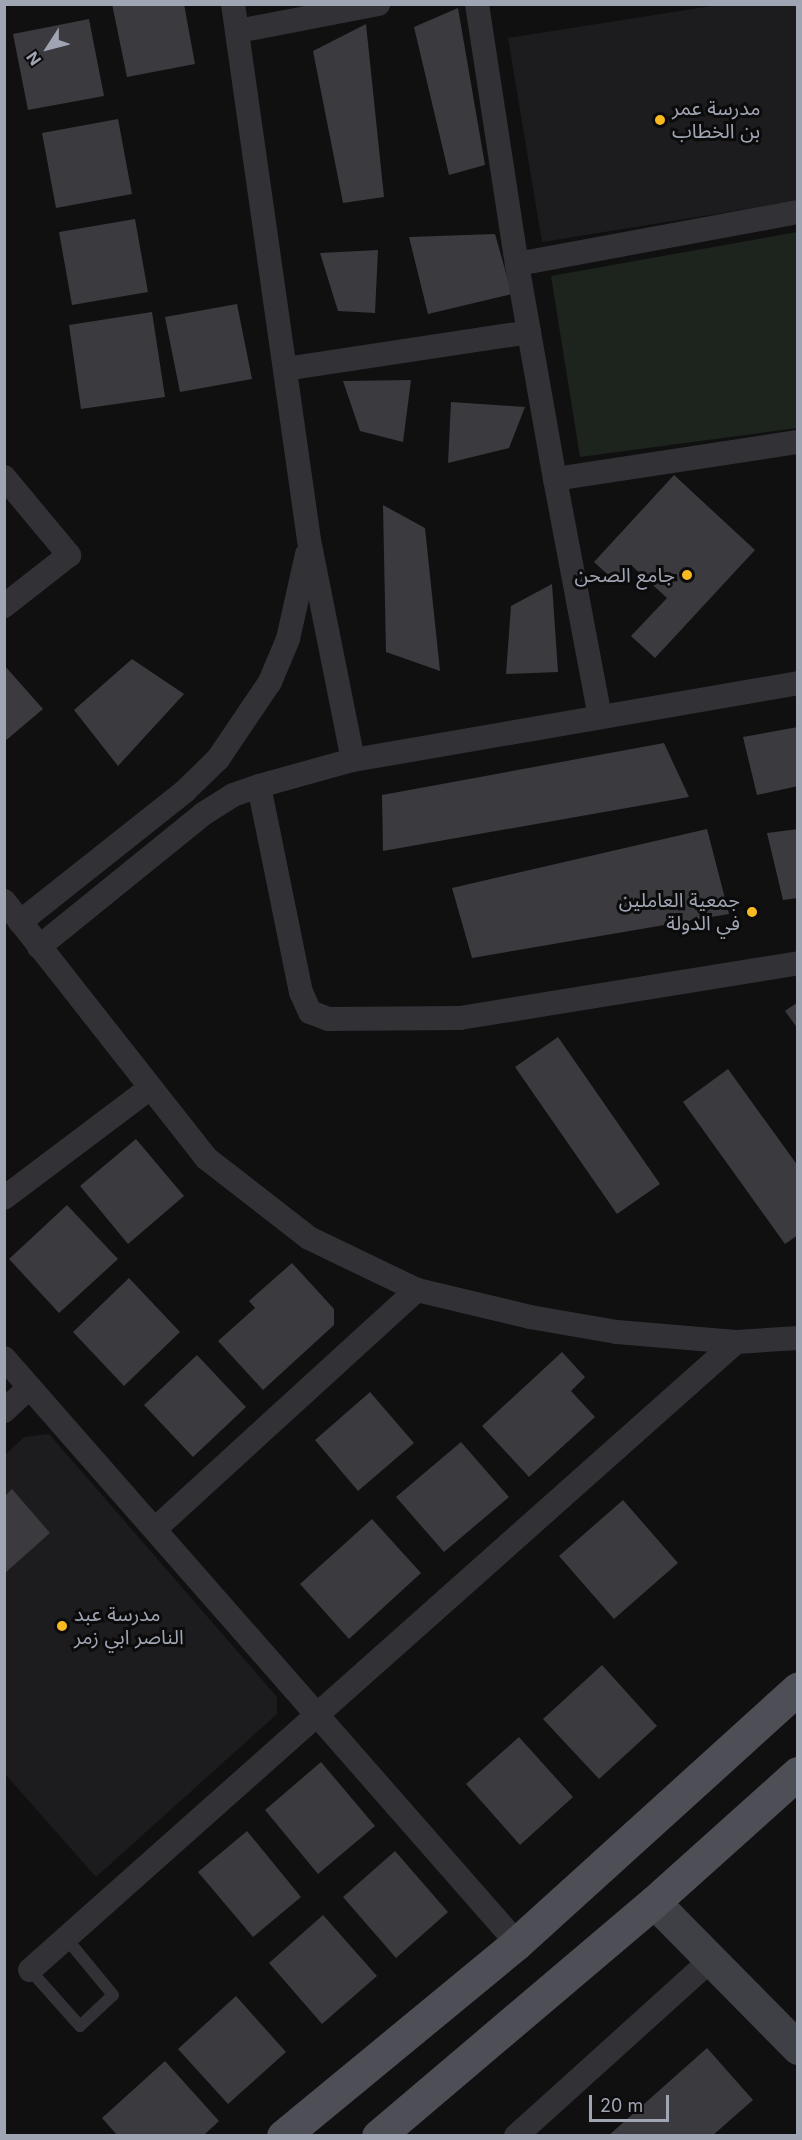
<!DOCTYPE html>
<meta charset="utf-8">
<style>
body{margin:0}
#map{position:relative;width:802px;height:2140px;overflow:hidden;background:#101011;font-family:Inter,"Noto Sans Arabic",sans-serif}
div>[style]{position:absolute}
.built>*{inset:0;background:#1c1c1e}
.green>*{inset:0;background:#1c241d}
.building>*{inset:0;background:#3a3a3f}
.lane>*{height:12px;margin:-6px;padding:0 6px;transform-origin:6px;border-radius:6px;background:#313136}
.street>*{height:24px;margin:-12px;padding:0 12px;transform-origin:12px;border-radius:12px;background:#313136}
.secondary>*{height:33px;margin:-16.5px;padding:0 16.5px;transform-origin:16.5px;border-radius:16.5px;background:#3f4046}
.primary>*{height:33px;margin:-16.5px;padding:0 16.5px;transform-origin:16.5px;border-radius:16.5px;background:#4d4e56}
.dots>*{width:16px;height:16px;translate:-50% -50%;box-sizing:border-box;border:3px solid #0b0b0c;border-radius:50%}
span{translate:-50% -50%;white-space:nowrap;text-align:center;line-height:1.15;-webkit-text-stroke:6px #0b0b0c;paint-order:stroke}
.poi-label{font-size:20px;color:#a0a5b3}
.left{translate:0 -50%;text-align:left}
.right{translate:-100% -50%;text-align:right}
.frame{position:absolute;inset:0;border:6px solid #a0a5b3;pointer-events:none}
.north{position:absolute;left:18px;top:18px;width:60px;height:60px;-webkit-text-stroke:4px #0b0b0c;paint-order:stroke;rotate:234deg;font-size:16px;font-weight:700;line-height:24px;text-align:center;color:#a0a5b3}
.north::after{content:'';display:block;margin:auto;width:21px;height:27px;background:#a0a5b3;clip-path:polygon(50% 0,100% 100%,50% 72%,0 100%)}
.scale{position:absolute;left:589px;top:2095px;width:80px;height:27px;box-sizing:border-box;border:3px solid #a0a5b3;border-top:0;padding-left:8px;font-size:18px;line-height:21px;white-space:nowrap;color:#a0a5b3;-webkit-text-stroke:4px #0b0b0c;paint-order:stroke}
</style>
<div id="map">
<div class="built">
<div style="clip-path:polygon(718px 5px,797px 5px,797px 201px,542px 242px,508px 38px)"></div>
<div style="clip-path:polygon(49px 1434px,277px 1697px,277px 1714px,96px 1877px,5px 1774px,5px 1455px,24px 1437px)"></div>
</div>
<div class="green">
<div style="clip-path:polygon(797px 232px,797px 428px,580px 457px,551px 276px)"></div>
</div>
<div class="building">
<div style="clip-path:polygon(112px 4px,184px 4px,195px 64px,127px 77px)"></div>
<div style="clip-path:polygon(458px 8px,485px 165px,449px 175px,414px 27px)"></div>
<div style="clip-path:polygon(89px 19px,104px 96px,28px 110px,13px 34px)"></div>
<div style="clip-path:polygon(366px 24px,384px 197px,343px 203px,313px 51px)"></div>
<div style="clip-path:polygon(118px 119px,132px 194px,56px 208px,42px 133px)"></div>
<div style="clip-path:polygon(135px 219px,148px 292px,72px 305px,59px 232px)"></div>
<div style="clip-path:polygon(495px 234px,512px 294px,428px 314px,409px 237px)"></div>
<div style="clip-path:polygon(378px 250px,375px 313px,338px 311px,320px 253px)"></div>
<div style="clip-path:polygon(237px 304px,252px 379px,180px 392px,165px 317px)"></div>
<div style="clip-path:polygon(152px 312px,165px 397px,81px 409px,69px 325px)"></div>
<div style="clip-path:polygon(411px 380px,403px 442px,360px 431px,343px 381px)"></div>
<div style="clip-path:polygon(451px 402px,525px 407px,509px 448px,448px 463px)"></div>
<div style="clip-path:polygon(674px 475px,755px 550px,655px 658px,631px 636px,667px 598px,632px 566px,617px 583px,594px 562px)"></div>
<div style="clip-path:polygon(383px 505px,425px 528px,440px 671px,386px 652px)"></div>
<div style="clip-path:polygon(552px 584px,558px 672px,506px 674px,511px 606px)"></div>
<div style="clip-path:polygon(132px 659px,184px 694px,118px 766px,74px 710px)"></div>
<div style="clip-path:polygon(4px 665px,43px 709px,4px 742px)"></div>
<div style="clip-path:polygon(798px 727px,798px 786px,757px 795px,743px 737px)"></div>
<div style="clip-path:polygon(664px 743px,689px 797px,383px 851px,382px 795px)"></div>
<div style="clip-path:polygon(707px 829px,729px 914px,472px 958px,452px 888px)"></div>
<div style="clip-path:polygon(798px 829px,798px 898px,783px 900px,767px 833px)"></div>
<div style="clip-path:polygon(798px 1002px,798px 1029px,785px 1011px)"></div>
<div style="clip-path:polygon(558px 1037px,660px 1184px,617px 1214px,515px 1067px)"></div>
<div style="clip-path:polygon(728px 1069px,798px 1166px,798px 1235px,785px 1244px,683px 1102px)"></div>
<div style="clip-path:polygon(136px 1139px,184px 1196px,128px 1244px,80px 1186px)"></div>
<div style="clip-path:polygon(67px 1205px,118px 1259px,59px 1313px,9px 1259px)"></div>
<div style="clip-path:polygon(292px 1263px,334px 1309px,334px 1325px,263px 1390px,218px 1341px,255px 1308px,249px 1301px)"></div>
<div style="clip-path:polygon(129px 1278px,180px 1332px,124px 1386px,73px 1332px)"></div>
<div style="clip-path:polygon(562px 1352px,585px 1377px,571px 1391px,595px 1417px,529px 1477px,482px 1426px)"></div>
<div style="clip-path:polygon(197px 1355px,246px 1407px,193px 1457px,144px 1405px)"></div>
<div style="clip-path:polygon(370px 1392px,414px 1443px,358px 1491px,315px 1440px)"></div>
<div style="clip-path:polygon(461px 1442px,509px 1497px,444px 1552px,396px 1497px)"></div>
<div style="clip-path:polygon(12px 1489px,50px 1533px,5px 1573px,5px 1496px)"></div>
<div style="clip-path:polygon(623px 1500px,678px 1563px,614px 1619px,559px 1556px)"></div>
<div style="clip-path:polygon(372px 1519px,421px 1573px,349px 1639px,300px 1584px)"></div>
<div style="clip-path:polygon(602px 1665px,657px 1726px,599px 1779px,543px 1719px)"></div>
<div style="clip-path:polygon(519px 1737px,573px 1797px,520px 1845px,466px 1784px)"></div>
<div style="clip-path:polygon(321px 1762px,375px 1826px,318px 1874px,265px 1810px)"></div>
<div style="clip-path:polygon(247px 1831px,301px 1897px,253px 1937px,198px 1872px)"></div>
<div style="clip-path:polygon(395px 1851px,448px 1912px,396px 1958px,343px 1897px)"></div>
<div style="clip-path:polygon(323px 1915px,377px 1976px,322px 2024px,269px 1963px)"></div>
<div style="clip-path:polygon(236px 1996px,286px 2052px,228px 2104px,178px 2049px)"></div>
<div style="clip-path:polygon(707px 2048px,753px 2100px,712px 2136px,608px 2136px)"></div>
<div style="clip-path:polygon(165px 2061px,219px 2121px,203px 2136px,118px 2136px,102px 2118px)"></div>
</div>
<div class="lane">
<div style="left:30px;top:1970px;width:75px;rotate:48.2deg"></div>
<div style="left:80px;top:2026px;width:45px;rotate:-43.2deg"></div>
<div style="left:113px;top:1995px;width:74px;rotate:-129.5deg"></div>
</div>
<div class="street">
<div style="left:233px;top:4px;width:541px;rotate:81.93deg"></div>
<div style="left:309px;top:540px;width:224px;rotate:78.7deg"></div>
<div style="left:477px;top:4px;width:263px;rotate:81.3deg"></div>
<div style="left:238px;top:31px;width:143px;rotate:-10.9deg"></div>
<div style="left:798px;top:212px;width:286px;rotate:169.5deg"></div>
<div style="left:517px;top:264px;width:218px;rotate:80deg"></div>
<div style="left:555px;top:479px;width:246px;rotate:-8.7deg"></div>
<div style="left:285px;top:369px;width:247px;rotate:-8.6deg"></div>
<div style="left:4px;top:477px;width:102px;rotate:50.2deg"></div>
<div style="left:69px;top:555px;width:83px;rotate:141.9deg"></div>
<div style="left:555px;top:479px;width:242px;rotate:79.3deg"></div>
<div style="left:259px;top:786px;width:210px;rotate:78.5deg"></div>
<div style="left:301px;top:992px;width:22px;rotate:66deg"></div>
<div style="left:310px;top:1012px;width:19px;rotate:21deg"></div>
<div style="left:328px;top:1019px;width:132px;rotate:-0.4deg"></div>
<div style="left:460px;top:1018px;width:342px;rotate:-9.2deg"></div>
<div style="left:4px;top:901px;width:327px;rotate:51.8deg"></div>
<div style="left:206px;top:1158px;width:130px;rotate:37.8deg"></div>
<div style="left:309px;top:1238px;width:120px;rotate:25.7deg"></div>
<div style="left:417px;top:1290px;width:116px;rotate:13.4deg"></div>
<div style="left:530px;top:1317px;width:88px;rotate:9.8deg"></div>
<div style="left:617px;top:1332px;width:119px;rotate:4.8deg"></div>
<div style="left:736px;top:1342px;width:62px;rotate:-3.7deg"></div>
<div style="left:20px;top:922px;width:211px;rotate:-38.4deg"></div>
<div style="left:185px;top:791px;width:46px;rotate:-44.1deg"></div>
<div style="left:218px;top:759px;width:93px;rotate:-56deg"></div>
<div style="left:270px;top:682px;width:47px;rotate:-67.3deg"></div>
<div style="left:288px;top:639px;width:87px;rotate:-77.4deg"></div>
<div style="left:39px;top:947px;width:211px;rotate:-39deg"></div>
<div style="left:203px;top:814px;width:36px;rotate:-32deg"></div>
<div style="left:233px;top:795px;width:28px;rotate:-19deg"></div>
<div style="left:259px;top:786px;width:98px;rotate:-15.5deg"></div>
<div style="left:353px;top:760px;width:452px;rotate:-9.8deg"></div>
<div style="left:4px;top:1198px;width:183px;rotate:-37deg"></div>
<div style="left:4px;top:1358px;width:778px;rotate:48.75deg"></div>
<div style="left:4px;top:1411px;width:35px;rotate:-43deg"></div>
<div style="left:155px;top:1529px;width:355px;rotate:-42.4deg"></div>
<div style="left:30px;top:1970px;width:945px;rotate:-41.65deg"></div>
<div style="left:516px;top:2136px;width:261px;rotate:-42.1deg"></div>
</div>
<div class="secondary">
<div style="left:654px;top:1902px;width:205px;rotate:45.4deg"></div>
</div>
<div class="primary">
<div style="left:283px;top:2136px;width:303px;rotate:-39.5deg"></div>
<div style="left:517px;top:1943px;width:379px;rotate:-42.2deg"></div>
<div style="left:378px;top:2136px;width:362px;rotate:-40.3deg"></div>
<div style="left:654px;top:1902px;width:193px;rotate:-41.9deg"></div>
</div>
<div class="dots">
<div style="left:660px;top:120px;background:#f9ba21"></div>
<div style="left:687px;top:575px;background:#f9ba21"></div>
<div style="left:752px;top:912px;background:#f9ba21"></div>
<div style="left:62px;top:1626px;background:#f9ba21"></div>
</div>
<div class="poi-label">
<span class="left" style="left:672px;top:120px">مدرسة عمر<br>بن الخطاب</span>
<span class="right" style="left:675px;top:575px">جامع الصحن</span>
<span class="right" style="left:740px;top:912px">جمعية العاملين<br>في الدولة</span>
<span class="left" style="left:74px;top:1626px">مدرسة عبد<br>الناصر ابي زمر</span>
</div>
<div class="frame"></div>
<div class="north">N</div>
<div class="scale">20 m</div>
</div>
